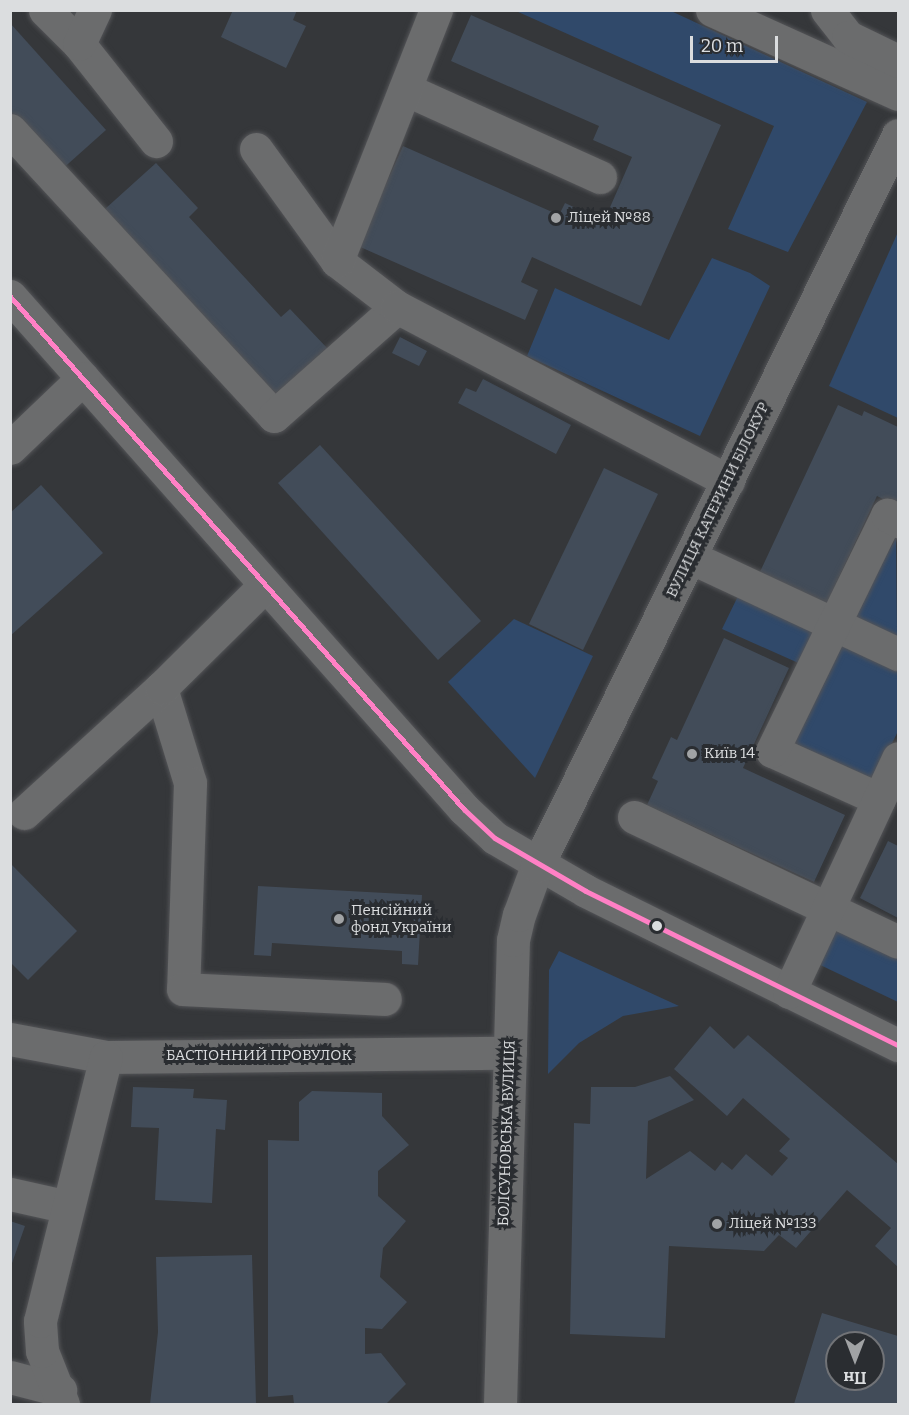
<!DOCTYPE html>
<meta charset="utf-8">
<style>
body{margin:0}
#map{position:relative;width:909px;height:1415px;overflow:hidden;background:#35373a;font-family:Bitter,serif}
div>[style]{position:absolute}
.green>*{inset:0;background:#30496a}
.building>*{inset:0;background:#424c59}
.roads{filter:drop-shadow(0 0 2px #535457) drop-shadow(0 0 2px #535457)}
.minor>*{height:33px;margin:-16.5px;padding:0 16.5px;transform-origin:16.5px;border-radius:16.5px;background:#6b6c6d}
.bus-1>*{height:4.5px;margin:-2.25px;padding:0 2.25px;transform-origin:2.25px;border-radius:2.25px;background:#ff80c5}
.dots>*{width:16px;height:16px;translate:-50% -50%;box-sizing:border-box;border:3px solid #2a2d31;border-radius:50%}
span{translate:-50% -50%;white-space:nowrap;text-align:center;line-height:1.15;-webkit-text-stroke:6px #2a2d31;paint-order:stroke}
.poi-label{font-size:15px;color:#dbdddf}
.left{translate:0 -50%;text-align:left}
.street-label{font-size:15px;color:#dbdddf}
.frame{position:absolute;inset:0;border:12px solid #dbdddf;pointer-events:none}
.north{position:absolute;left:825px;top:1331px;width:60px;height:60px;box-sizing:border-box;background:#2a2d31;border:2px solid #717377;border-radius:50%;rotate:180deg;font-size:16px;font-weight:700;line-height:24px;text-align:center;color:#dbdddf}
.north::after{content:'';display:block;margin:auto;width:21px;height:27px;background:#a1a3a5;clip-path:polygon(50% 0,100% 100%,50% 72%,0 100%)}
.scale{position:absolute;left:690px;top:36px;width:88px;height:27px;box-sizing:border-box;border:3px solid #dbdddf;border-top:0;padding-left:8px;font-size:18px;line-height:21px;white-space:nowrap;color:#dbdddf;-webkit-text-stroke:4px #2a2d31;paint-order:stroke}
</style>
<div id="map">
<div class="green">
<div style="clip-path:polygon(516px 11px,671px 11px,867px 102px,788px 252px,728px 229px,774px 126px)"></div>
<div style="clip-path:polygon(898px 232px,898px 418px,829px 386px)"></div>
<div style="clip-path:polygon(712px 258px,750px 273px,770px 286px,700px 436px,527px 356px,555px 288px,669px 340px)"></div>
<div style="clip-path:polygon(896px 538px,898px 731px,873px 783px,788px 744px,823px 674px,722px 629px,740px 592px,841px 636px)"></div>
<div style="clip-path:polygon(514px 619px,593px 656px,535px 778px,448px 682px)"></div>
<div style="clip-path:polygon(832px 923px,898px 954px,898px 1002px,816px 963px)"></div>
<div style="clip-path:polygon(559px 951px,679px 1006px,623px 1016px,579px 1043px,548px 1074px,549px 970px)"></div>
</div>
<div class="building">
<div style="clip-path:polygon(233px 10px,297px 10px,293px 20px,306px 26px,286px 68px,221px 37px)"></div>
<div style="clip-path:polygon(471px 15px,721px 125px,641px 306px,532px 257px,521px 282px,538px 290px,525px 320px,358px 246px,403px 146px,559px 215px,565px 203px,604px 221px,632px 157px,593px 140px,599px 126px,451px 61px)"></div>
<div style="clip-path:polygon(10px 23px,106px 130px,59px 172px,10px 117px)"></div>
<div style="clip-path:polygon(156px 163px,198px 208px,189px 217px,281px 317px,290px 309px,328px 349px,277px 396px,105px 209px)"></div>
<div style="clip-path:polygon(400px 337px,427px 351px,419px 366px,392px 353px)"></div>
<div style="clip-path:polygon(483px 379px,571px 425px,556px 454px,458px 403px,466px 388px,476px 392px)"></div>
<div style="clip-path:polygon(838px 405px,862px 416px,864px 411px,898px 427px,898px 513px,891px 503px,877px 496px,825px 607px,758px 576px)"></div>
<div style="clip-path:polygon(320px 445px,481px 621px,438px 660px,278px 483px)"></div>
<div style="clip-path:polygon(604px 468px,658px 494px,583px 650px,529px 624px)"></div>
<div style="clip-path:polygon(41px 485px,103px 553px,10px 636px,10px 513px)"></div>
<div style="clip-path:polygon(724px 638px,789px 668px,743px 768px,845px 815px,814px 882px,647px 805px,658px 781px,652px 778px,671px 737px,677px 740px)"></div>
<div style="clip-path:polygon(888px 841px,898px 846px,898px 918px,860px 898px)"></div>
<div style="clip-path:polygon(10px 863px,77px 931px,28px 980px,10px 962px)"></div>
<div style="clip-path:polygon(258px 886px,422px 895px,418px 965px,402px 964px,402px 951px,272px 943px,271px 956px,254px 955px)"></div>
<div style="clip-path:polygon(710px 1026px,734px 1049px,748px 1035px,898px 1164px,898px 1267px,875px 1246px,891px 1228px,847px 1190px,796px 1248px,779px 1235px,764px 1251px,669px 1246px,665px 1338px,570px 1334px,574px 1123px,590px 1124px,591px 1087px,635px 1087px,670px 1076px,694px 1100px,648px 1121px,646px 1179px,690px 1151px,715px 1171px,722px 1162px,732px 1170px,746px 1154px,772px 1176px,788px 1158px,779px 1151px,790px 1139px,743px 1098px,727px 1116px,674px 1069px)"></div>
<div style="clip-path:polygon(133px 1087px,194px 1089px,193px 1098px,227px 1100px,225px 1130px,216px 1129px,212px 1203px,155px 1200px,159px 1128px,131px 1127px)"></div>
<div style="clip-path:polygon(312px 1091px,382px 1093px,382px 1116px,409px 1145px,378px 1171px,378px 1196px,406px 1221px,383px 1248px,380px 1277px,407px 1302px,382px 1329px,365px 1328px,365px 1354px,381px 1353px,406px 1384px,386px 1404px,294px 1404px,293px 1395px,268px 1397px,268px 1140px,299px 1141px,299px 1102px)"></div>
<div style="clip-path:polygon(10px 1221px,25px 1226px,11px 1266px,10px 1266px)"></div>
<div style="clip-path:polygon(252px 1255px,256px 1404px,150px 1404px,158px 1332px,156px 1257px)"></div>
<div style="clip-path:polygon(evenodd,822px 1313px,898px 1336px,898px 1404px,794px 1404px,822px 1313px,837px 1343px,873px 1343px,873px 1379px,837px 1379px,837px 1343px)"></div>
</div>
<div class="roads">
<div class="minor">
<div style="left:45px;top:10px;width:48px;rotate:45deg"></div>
<div style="left:79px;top:44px;width:124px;rotate:51.6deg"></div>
<div style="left:712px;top:10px;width:204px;rotate:24.3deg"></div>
<div style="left:827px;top:10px;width:34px;rotate:52deg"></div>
<div style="left:848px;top:37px;width:55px;rotate:25.6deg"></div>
<div style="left:79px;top:44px;width:38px;rotate:-65deg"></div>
<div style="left:405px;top:89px;width:214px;rotate:24.3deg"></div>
<div style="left:10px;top:130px;width:389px;rotate:47.3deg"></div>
<div style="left:274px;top:416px;width:164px;rotate:-41.5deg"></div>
<div style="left:256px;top:149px;width:138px;rotate:54.1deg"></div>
<div style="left:337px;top:261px;width:76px;rotate:37.5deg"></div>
<div style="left:397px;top:307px;width:374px;rotate:27.7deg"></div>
<div style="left:337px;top:261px;width:270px;rotate:-68.5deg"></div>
<div style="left:10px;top:296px;width:685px;rotate:48.49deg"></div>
<div style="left:464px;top:809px;width:42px;rotate:43.1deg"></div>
<div style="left:495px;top:838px;width:105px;rotate:30.2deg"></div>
<div style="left:586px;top:891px;width:348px;rotate:26.3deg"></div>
<div style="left:10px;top:448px;width:101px;rotate:-43.8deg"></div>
<div style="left:690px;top:557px;width:230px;rotate:25deg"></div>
<div style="left:161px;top:688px;width:99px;rotate:73deg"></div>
<div style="left:190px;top:783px;width:206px;rotate:91.9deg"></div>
<div style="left:183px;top:989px;width:202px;rotate:2.8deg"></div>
<div style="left:879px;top:799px;width:117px;rotate:-155.8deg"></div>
<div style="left:772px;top:751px;width:263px;rotate:-64deg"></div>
<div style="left:887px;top:515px;width:13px;rotate:29deg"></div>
<div style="left:24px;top:813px;width:185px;rotate:-42.4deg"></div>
<div style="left:161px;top:688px;width:146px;rotate:-44.7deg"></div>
<div style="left:634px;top:817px;width:292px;rotate:25.3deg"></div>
<div style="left:789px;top:992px;width:258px;rotate:-65deg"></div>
<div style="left:10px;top:1039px;width:98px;rotate:10.6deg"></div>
<div style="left:106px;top:1057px;width:404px;rotate:-0.6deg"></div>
<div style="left:10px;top:1194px;width:59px;rotate:12.6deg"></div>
<div style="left:10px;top:1377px;width:52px;rotate:14.6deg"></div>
<div style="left:63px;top:1404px;width:57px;rotate:-111.6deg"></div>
<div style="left:42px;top:1351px;width:30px;rotate:-94deg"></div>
<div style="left:40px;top:1321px;width:272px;rotate:-76deg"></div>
<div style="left:500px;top:1404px;width:464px;rotate:-88.4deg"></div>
<div style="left:513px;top:940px;width:26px;rotate:-77deg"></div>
<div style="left:519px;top:915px;width:52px;rotate:-69.8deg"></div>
<div style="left:537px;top:866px;width:815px;rotate:-63.72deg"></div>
</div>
</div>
<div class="bus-1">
<div style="left:10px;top:296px;width:685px;rotate:48.49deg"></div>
<div style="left:464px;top:809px;width:42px;rotate:43.1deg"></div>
<div style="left:495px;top:838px;width:105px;rotate:30.2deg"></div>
<div style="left:586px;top:891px;width:348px;rotate:26.3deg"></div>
</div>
<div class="dots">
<div style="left:556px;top:218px;background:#a1a3a5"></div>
<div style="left:692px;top:754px;background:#a1a3a5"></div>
<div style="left:339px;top:919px;background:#a1a3a5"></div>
<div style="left:657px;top:926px;background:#dbdddf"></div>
<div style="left:717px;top:1224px;background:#a1a3a5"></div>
</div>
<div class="poi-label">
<span class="left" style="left:568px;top:218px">Ліцей №88</span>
<span class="left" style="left:704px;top:754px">Київ 14</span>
<span class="left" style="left:351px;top:919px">Пенсійний<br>фонд України</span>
<span class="left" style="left:729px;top:1224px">Ліцей №133</span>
</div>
<div class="street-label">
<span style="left:718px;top:500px;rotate:-64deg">ВУЛИЦЯ КАТЕРИНИ БІЛОКУР</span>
<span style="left:259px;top:1056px">БАСТІОННИЙ ПРОВУЛОК</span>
<span style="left:507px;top:1133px;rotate:-88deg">БОЛСУНОВСЬКА ВУЛИЦЯ</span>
</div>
<div class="frame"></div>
<div class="north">Пн</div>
<div class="scale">20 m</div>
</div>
